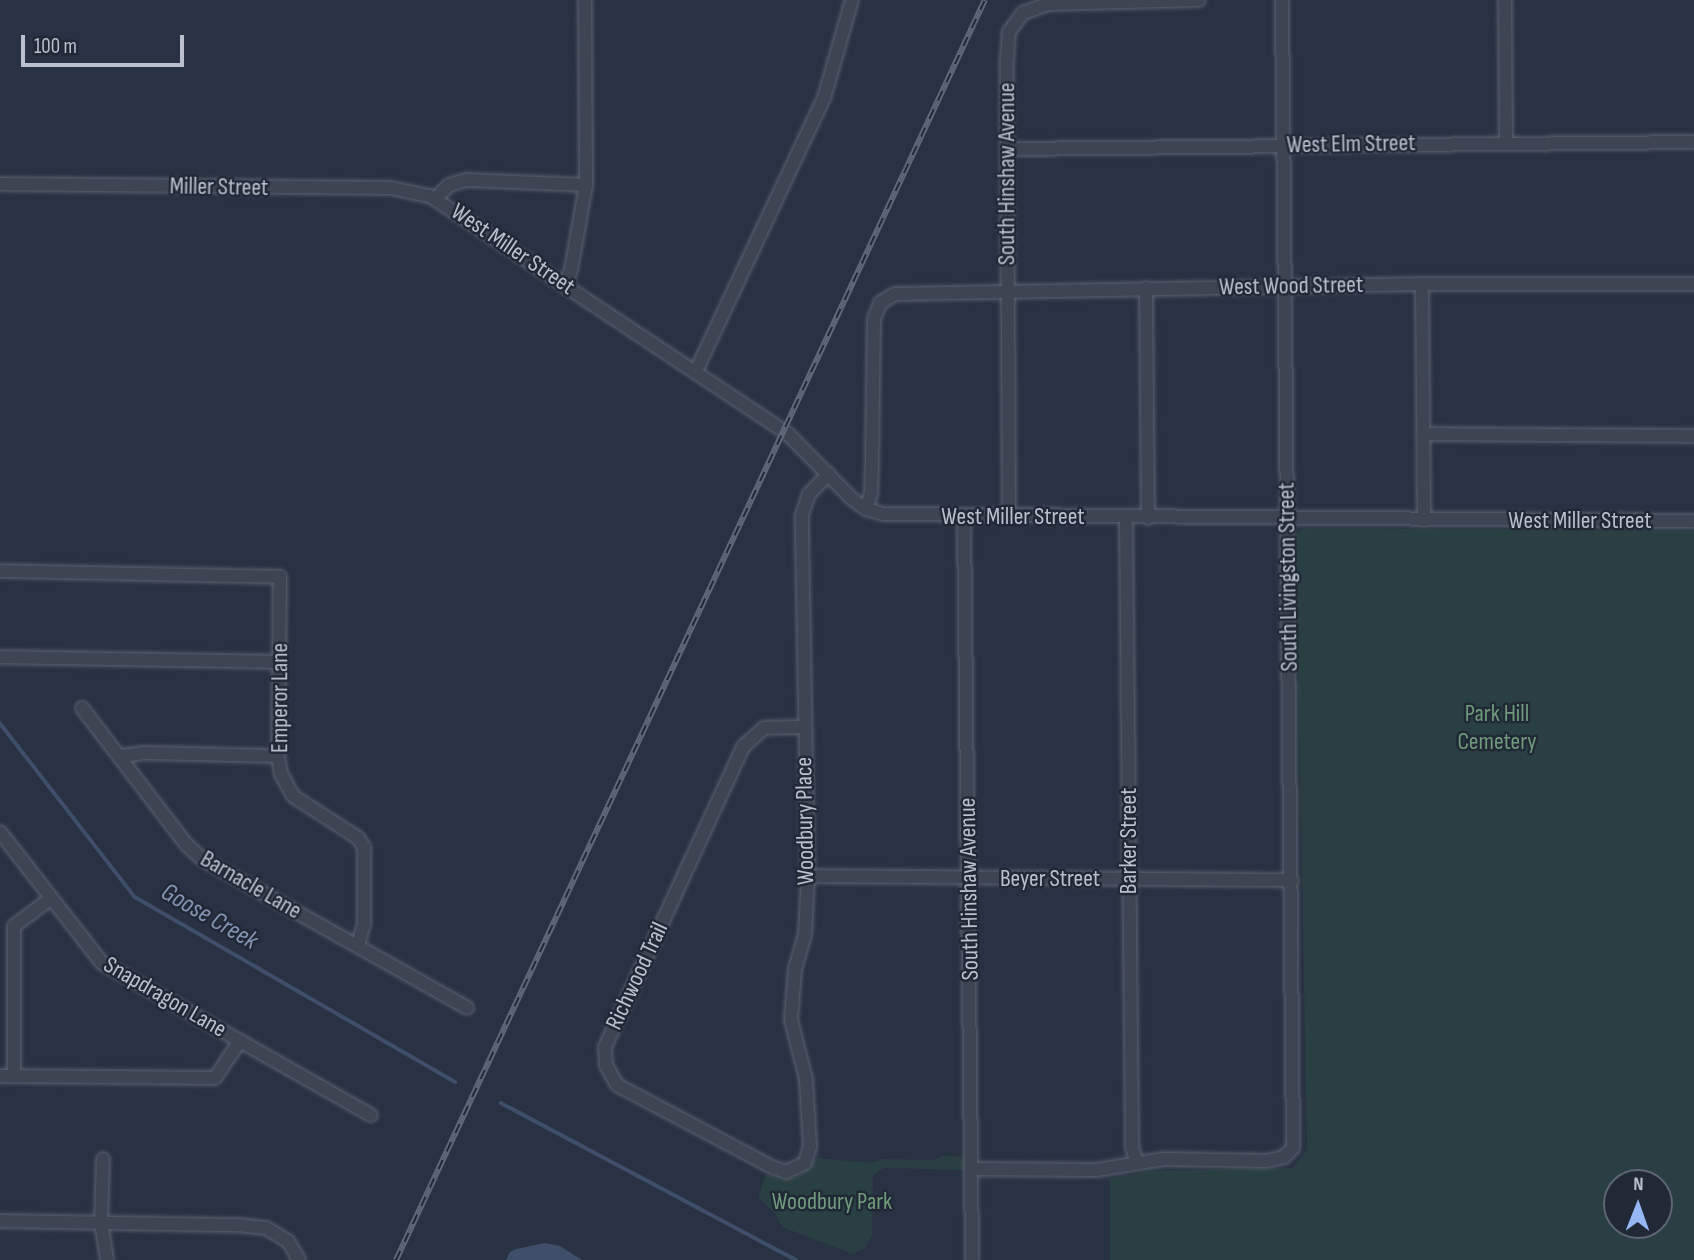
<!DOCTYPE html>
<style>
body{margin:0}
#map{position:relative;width:1694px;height:1260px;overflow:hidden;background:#283242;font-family:"Sofia Sans Condensed",sans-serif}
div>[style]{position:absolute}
.green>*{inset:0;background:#2a3f43}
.water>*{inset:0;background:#3f4f6a}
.stream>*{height:3.5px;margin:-1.75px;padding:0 1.75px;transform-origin:1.75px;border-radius:1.75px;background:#3f4f6a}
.roads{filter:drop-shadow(0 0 2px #5b626f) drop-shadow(0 0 2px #5b626f)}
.minor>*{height:12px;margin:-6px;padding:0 6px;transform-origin:6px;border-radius:6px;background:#3d4452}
.rail>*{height:6px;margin-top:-3px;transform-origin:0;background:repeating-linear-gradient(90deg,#212937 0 10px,#5f6878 0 20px);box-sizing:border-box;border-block:2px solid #5f6878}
span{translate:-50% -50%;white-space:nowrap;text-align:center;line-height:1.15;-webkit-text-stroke:5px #212937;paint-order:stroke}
.street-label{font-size:24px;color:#bac0cc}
.park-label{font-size:24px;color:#729b7d}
.water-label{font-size:26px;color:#8395b1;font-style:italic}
.north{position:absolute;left:1603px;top:1169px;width:70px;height:70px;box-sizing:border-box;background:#212937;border:2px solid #5e6573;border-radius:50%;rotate:1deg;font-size:19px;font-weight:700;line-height:28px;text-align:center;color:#bac0cc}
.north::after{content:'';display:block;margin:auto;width:24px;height:32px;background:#97b6f4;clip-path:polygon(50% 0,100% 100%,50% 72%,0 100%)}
.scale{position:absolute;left:21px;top:35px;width:163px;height:32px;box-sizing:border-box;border:4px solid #bac0cc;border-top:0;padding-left:9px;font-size:21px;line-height:24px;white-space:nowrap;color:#bac0cc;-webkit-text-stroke:5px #212937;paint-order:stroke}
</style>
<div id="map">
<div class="green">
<div style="clip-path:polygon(evenodd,1304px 528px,1694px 531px,1694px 1260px,1110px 1260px,1110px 1179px,1151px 1171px,1293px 1168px,1307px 1149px,1296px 534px,1304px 528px,1617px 1183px,1659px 1183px,1659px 1225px,1617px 1225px,1617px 1183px)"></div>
<div style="clip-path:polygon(942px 1156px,964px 1157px,964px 1170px,884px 1168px,873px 1175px,872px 1236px,865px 1248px,853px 1254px,782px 1227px,775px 1213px,758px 1198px,766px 1174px,781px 1180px,799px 1176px,817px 1158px,871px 1163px,882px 1159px,933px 1160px)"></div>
</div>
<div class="water">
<div style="clip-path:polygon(545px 1243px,560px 1246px,582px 1260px,506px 1260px,510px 1252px,516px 1249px)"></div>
</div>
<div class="stream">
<div style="left:0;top:723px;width:220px;rotate:52.2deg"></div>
<div style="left:135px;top:897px;width:370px;rotate:30deg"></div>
<div style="left:501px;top:1103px;width:334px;rotate:28deg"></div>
</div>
<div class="roads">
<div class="minor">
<div style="left:1505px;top:0;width:142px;rotate:89.6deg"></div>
<div style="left:1008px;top:149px;width:686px;rotate:-0.58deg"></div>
<div style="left:0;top:184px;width:391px;rotate:0.6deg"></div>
<div style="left:391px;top:188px;width:40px;rotate:12deg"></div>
<div style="left:430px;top:196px;width:430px;rotate:33.6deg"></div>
<div style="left:788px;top:434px;width:91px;rotate:45.4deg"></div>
<div style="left:852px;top:499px;width:17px;rotate:36deg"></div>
<div style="left:866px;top:509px;width:18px;rotate:16deg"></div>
<div style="left:883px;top:514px;width:811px;rotate:0.49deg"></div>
<div style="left:436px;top:198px;width:18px;rotate:-45deg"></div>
<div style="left:449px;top:185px;width:19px;rotate:-16deg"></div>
<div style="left:467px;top:180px;width:119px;rotate:2.4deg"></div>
<div style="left:1422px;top:284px;width:236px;rotate:89.5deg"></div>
<div style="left:565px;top:285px;width:16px;rotate:-68deg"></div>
<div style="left:571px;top:270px;width:86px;rotate:-80deg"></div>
<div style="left:586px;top:185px;width:185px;rotate:-90.3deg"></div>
<div style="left:1146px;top:288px;width:230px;rotate:89.5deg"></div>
<div style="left:696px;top:371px;width:302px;rotate:-64.9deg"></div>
<div style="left:824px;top:98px;width:102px;rotate:-74.1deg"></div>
<div style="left:1424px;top:434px;width:270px;rotate:0.4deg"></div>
<div style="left:866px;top:509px;width:16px;rotate:-72deg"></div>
<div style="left:871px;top:494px;width:34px;rotate:-88deg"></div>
<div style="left:872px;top:460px;width:141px;rotate:-89.2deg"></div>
<div style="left:874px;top:319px;width:17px;rotate:-69deg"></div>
<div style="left:880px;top:303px;width:17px;rotate:-31deg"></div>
<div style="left:895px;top:294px;width:527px;rotate:-1.09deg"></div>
<div style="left:1422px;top:284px;width:272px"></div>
<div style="left:964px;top:517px;width:743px;rotate:89.38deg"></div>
<div style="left:1009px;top:517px;width:458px;rotate:-90.3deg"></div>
<div style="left:1007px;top:59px;width:27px;rotate:-86deg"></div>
<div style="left:1009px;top:32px;width:24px;rotate:-54deg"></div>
<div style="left:1023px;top:13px;width:27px;rotate:-20deg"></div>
<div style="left:1048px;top:4px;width:151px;rotate:-1.5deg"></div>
<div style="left:1126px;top:518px;width:629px;rotate:89.45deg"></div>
<div style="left:1132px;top:1147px;width:17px;rotate:73deg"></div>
<div style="left:0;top:571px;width:280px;rotate:1.2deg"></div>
<div style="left:280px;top:577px;width:179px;rotate:90.6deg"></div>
<div style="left:278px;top:756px;width:18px;rotate:81deg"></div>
<div style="left:281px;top:774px;width:25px;rotate:61deg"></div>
<div style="left:293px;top:796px;width:77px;rotate:32.9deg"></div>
<div style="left:358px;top:838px;width:11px;rotate:56deg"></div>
<div style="left:364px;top:847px;width:77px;rotate:90deg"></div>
<div style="left:364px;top:924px;width:22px;rotate:106deg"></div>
<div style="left:0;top:657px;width:280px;rotate:1deg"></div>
<div style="left:82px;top:708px;width:171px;rotate:52.6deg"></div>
<div style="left:186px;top:844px;width:22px;rotate:43deg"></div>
<div style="left:202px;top:859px;width:304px;rotate:29.3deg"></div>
<div style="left:803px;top:727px;width:39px;rotate:179deg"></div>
<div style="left:764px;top:728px;width:28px;rotate:138deg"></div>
<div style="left:743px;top:747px;width:330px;rotate:114.7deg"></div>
<div style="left:605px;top:1047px;width:18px;rotate:87deg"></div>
<div style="left:606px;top:1065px;width:23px;rotate:61deg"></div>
<div style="left:617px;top:1085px;width:178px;rotate:27.9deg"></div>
<div style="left:774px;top:1168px;width:13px;rotate:18deg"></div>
<div style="left:786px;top:1172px;width:21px;rotate:-25deg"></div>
<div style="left:805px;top:1163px;width:17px;rotate:-73deg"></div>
<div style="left:810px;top:1147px;width:68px;rotate:-93.4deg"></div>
<div style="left:806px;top:1079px;width:61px;rotate:-104.3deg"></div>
<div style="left:791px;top:1020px;width:51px;rotate:-85.5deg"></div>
<div style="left:795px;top:969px;width:35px;rotate:-74deg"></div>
<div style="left:805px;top:935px;width:59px;rotate:-87.1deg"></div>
<div style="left:808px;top:876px;width:361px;rotate:-91deg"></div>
<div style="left:802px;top:515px;width:22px;rotate:-72deg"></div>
<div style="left:809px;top:494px;width:28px;rotate:-46deg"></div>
<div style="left:120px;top:756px;width:23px;rotate:-7deg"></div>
<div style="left:143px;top:753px;width:135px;rotate:1.3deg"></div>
<div style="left:0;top:832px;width:166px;rotate:52.1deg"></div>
<div style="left:102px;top:963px;width:309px;rotate:29.5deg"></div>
<div style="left:808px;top:876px;width:484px;rotate:0.5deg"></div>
<div style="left:0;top:1076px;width:215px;rotate:0.5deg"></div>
<div style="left:215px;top:1078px;width:45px;rotate:-56deg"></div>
<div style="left:14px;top:1076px;width:150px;rotate:-90deg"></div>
<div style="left:14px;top:926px;width:45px;rotate:-36.9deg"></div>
<div style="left:103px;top:1159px;width:63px;rotate:91.8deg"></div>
<div style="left:101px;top:1222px;width:38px;rotate:81deg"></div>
<div style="left:971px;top:1169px;width:125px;rotate:0.5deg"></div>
<div style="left:1096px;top:1170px;width:69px;rotate:-9.2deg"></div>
<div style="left:1164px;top:1159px;width:103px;rotate:1.1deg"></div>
<div style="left:1267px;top:1161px;width:17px;rotate:-13deg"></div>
<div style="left:1284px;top:1157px;width:13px;rotate:-45deg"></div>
<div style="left:1293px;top:1148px;width:1148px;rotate:-90.55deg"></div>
<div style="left:0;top:1221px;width:238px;rotate:1deg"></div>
<div style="left:238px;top:1225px;width:28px;rotate:6deg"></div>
<div style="left:266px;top:1228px;width:26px;rotate:31deg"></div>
<div style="left:288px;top:1241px;width:22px;rotate:60deg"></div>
</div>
</div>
<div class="rail">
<div style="left:396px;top:1260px;width:1391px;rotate:-64.95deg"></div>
</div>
<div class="street-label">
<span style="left:1351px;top:144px;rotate:-1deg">West Elm Street</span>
<span style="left:1007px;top:174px;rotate:-90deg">South Hinshaw Avenue</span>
<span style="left:219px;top:187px;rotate:1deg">Miller Street</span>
<span style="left:513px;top:249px;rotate:34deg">West Miller Street</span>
<span style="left:1291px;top:286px;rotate:-1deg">West Wood Street</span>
<span style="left:1013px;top:517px">West Miller Street</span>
<span style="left:1580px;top:521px">West Miller Street</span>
<span style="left:1288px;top:577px;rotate:-91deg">South Livingston Street</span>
<span style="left:280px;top:698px;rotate:-90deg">Emperor Lane</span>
<span style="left:805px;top:821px;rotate:-91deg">Woodbury Place</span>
<span style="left:1129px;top:841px;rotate:-90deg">Barker Street</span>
<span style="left:1050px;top:879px">Beyer Street</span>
<span style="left:251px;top:885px;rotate:30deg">Barnacle Lane</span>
<span style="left:969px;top:889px;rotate:-91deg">South Hinshaw Avenue</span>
<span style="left:637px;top:976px;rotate:-65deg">Richwood Trail</span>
<span style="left:165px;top:997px;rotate:30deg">Snapdragon Lane</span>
</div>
<div class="park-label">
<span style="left:1497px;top:728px">Park Hill<br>Cemetery</span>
<span style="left:832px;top:1202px">Woodbury Park</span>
</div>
<div class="water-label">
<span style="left:209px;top:917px;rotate:30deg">Goose Creek</span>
</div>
<div class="north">N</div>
<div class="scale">100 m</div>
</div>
